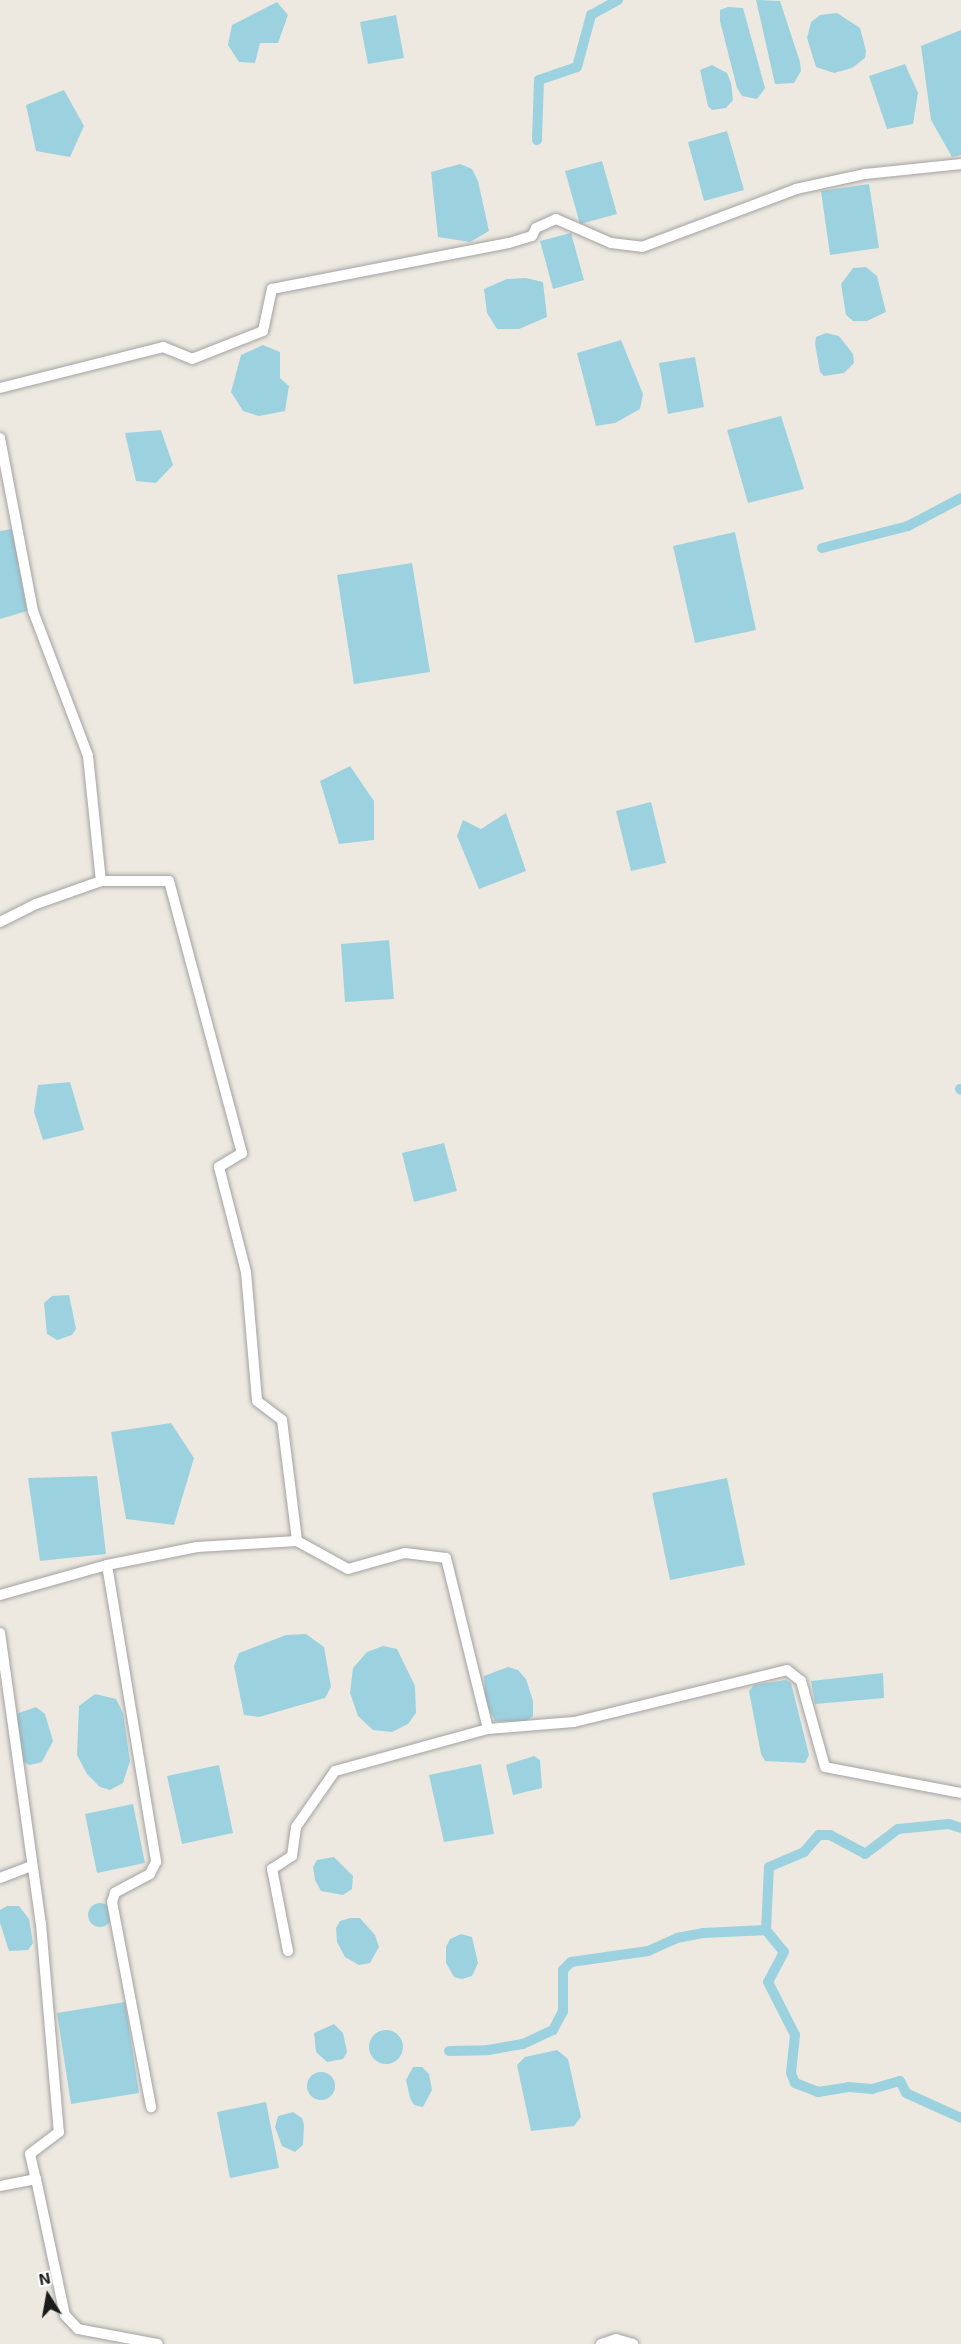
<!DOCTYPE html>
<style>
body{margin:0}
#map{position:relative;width:961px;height:2344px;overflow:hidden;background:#eee9e0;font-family:"Exo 2",sans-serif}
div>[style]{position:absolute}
.water>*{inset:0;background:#9cd2e0}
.round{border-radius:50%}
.canal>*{height:10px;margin:-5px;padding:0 5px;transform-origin:5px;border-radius:5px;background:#9cd2e0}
.roads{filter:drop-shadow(0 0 2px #a2a2a2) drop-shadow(0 0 2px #a2a2a2)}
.minor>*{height:10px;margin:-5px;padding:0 5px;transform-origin:5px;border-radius:5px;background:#fff}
span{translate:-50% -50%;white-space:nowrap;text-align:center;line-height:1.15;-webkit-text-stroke:5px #fff;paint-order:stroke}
.north{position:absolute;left:18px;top:2266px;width:60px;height:60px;-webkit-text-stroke:4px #fff;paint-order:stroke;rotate:349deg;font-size:16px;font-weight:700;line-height:24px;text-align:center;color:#1b1b1b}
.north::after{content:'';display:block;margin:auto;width:21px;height:27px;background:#1b1b1b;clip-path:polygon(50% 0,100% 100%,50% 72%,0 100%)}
</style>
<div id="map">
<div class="water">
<div style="clip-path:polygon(756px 0,780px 1px,800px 62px,801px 71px,794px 83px,775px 84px)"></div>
<div style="clip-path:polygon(277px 2px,288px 15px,278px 43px,260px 43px,255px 63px,239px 62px,228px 45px,232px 25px)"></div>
<div style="clip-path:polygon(728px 7px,743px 8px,765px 88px,757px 99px,742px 96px,737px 88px,720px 21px,720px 10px)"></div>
<div style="clip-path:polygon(837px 13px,860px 28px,866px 51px,865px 58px,852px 68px,834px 73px,816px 67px,807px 38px,811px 22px,820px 15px)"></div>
<div style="clip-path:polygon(396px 15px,404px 58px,368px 64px,360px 22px)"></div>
<div style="clip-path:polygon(961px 30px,961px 155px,952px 157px,931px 120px,921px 46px)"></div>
<div style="clip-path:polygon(905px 64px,918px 93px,913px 124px,887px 129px,869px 76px)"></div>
<div style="clip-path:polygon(712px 65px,727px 73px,731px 83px,733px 100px,726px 108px,712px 110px,708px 106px,700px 70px)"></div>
<div style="clip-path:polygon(64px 90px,84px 126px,70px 157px,36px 151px,26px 105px)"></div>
<div style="clip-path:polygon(727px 131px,744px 190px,704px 201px,688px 142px)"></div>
<div style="clip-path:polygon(602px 161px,617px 214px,580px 224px,565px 171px)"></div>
<div style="clip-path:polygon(460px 164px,472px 169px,478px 181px,489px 231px,470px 242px,438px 237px,431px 172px)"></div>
<div style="clip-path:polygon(869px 184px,879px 248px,830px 255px,821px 191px)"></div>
<div style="clip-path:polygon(571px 233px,584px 280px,553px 289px,540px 241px)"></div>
<div style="clip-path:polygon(866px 267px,877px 276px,886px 312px,867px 321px,853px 321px,846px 315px,841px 284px,853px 268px)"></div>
<div style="clip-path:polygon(526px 278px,543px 282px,547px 317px,519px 329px,497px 329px,487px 313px,484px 289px,507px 279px)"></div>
<div style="clip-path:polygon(826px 333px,839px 336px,853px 354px,854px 363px,844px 373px,824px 376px,820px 372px,815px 344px,816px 337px)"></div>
<div style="clip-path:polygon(621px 340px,643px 394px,640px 409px,615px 423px,596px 426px,577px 353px)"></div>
<div style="clip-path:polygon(263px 345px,280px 352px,280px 378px,289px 386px,285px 411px,259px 416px,243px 411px,231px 392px,241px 355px)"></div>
<div style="clip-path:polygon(695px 357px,704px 407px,668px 414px,659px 363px)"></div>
<div style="clip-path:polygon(781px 416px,804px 489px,748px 503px,727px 430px)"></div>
<div style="clip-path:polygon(161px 430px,173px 465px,156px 483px,136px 481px,125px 433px)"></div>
<div style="clip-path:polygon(12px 529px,27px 611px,0 619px,0 531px)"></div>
<div style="clip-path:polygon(735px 532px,756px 630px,695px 643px,673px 546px)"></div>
<div style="clip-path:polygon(412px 563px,430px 672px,354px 684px,337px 575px)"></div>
<div style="clip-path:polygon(350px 766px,374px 801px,374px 840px,339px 844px,320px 781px)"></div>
<div style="clip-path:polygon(651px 802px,666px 863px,631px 871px,616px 811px)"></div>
<div style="clip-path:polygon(506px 813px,526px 871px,479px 889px,457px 836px,463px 820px,481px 829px)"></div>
<div style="clip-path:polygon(389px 940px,394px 999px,345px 1002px,341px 944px)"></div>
<div style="clip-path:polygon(70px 1082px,84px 1130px,43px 1140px,34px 1112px,38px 1085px)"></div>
<div style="clip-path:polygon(444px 1143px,457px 1191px,414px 1202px,402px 1153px)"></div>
<div style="clip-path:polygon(69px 1295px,76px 1329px,72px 1335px,57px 1340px,47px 1334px,44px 1303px,52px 1296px)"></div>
<div style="clip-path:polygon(171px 1423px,194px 1458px,174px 1525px,126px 1519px,111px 1432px)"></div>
<div style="clip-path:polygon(97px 1476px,106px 1554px,40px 1561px,28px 1478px)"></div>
<div style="clip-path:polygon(727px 1478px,745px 1565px,670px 1580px,652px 1493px)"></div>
<div style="clip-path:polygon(306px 1634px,324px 1647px,331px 1687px,325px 1698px,259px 1717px,244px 1715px,234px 1666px,239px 1653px,286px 1635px)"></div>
<div style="clip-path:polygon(383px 1646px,397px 1649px,415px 1686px,416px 1713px,408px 1724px,392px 1732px,373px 1730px,358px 1716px,350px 1693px,353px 1668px,367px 1652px)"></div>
<div style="clip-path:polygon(508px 1667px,518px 1670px,526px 1679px,533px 1701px,533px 1716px,525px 1722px,495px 1721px,485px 1701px,484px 1676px)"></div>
<div style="clip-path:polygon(883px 1673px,884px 1698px,815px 1704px,811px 1681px)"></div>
<div style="clip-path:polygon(786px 1680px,791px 1683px,809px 1755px,805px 1763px,765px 1761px,761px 1754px,749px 1691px,754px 1685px)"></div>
<div style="clip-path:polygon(95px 1694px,116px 1699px,123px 1713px,130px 1761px,123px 1783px,110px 1790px,100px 1787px,87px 1774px,77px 1755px,79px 1706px)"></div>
<div style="clip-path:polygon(36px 1707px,45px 1714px,53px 1741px,42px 1762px,30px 1765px,23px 1762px,16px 1714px)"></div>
<div style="clip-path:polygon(534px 1756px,540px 1760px,542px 1788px,513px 1795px,506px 1765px)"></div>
<div style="clip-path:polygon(481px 1764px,494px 1834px,444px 1842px,429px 1775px)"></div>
<div style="clip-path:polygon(219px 1765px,233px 1833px,182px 1844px,167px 1776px)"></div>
<div style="clip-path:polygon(133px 1804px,145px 1863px,97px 1873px,85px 1814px)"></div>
<div style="clip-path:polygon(334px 1857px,353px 1876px,352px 1889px,343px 1895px,321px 1891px,315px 1880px,313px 1867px,317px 1860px)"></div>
<div class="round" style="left:88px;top:1903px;width:24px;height:24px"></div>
<div style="clip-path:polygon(7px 1906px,19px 1906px,29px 1919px,33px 1943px,28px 1950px,9px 1951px,0 1923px,0 1910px)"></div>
<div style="clip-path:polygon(350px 1918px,360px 1918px,375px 1935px,379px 1947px,370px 1963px,359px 1965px,345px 1957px,337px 1942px,336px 1928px,340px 1921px)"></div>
<div style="clip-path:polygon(461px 1934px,472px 1937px,478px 1963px,472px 1976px,462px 1979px,454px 1977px,446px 1963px,446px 1947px,450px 1939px)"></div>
<div style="clip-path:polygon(125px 2002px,139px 2093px,71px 2104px,57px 2013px)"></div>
<div style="clip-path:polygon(334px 2024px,343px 2033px,347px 2052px,343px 2059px,327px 2062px,316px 2052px,314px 2033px)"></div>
<div class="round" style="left:369px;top:2030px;width:34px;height:34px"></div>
<div style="clip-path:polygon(557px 2050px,568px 2059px,581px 2117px,574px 2126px,531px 2131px,517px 2065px,525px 2057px)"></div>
<div style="clip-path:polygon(413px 2067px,422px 2067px,429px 2074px,432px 2090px,423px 2107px,414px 2105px,410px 2098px,406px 2080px)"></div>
<div class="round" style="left:307px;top:2072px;width:28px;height:28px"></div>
<div style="clip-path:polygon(266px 2102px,279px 2168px,230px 2178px,217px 2112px)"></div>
<div style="clip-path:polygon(293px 2112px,302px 2118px,304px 2125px,303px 2145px,295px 2152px,282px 2146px,275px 2127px,278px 2116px)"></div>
</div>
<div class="canal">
<div style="left:537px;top:140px;width:60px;rotate:-88.1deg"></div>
<div style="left:539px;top:80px;width:40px;rotate:-18.9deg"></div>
<div style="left:577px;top:67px;width:54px;rotate:-74.9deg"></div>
<div style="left:591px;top:15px;width:31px;rotate:-29deg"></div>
<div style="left:822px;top:548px;width:89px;rotate:-14.3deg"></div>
<div style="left:908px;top:526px;width:60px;rotate:-27.8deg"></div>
<div style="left:960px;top:1089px;width:1px;rotate:45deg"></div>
<div style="left:766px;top:1930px;width:28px;rotate:51deg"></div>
<div style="left:784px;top:1952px;width:34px;rotate:118deg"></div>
<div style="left:768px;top:1982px;width:59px;rotate:63deg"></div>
<div style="left:795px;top:2035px;width:38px;rotate:96deg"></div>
<div style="left:791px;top:2073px;width:11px;rotate:68deg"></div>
<div style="left:795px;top:2083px;width:25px;rotate:21deg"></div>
<div style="left:818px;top:2092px;width:31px;rotate:-9deg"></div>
<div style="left:849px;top:2087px;width:23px;rotate:5deg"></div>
<div style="left:872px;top:2089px;width:29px;rotate:-16deg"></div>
<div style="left:900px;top:2081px;width:13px;rotate:63deg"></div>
<div style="left:906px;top:2093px;width:60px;rotate:24.4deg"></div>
<div style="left:449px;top:2051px;width:39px;rotate:-1deg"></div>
<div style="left:488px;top:2050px;width:36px;rotate:-10deg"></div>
<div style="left:523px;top:2044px;width:33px;rotate:-25deg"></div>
<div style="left:553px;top:2030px;width:21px;rotate:-62deg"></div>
<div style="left:563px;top:2011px;width:41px;rotate:-90deg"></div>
<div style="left:563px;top:1970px;width:11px;rotate:-45deg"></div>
<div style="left:571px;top:1962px;width:78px;rotate:-8.1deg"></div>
<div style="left:648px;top:1951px;width:32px;rotate:-24deg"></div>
<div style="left:677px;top:1938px;width:26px;rotate:-11deg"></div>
<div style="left:703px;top:1933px;width:63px;rotate:-2.7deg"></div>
<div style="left:766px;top:1930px;width:63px;rotate:-87.3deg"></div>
<div style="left:769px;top:1867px;width:38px;rotate:-23deg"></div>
<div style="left:804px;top:1852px;width:23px;rotate:-49deg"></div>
<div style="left:819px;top:1835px;width:11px"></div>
<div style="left:830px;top:1835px;width:40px;rotate:28deg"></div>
<div style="left:865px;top:1854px;width:41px;rotate:-37.1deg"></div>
<div style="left:898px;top:1829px;width:51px;rotate:-5.6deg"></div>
<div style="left:949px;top:1824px;width:13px;rotate:18deg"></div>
</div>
<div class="roads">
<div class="minor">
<div style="left:0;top:388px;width:168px;rotate:-14.1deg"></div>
<div style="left:163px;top:347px;width:31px;rotate:22deg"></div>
<div style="left:192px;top:359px;width:76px;rotate:-21.5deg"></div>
<div style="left:263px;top:331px;width:43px;rotate:-77.9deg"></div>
<div style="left:272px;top:289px;width:241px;rotate:-11deg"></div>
<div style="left:509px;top:243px;width:24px;rotate:-17deg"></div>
<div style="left:532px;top:236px;width:9px;rotate:-63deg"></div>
<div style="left:536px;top:228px;width:22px;rotate:-24deg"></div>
<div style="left:556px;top:219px;width:60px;rotate:23.6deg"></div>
<div style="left:611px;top:243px;width:31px;rotate:7deg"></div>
<div style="left:642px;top:247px;width:165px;rotate:-20.6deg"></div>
<div style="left:796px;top:189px;width:71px;rotate:-12.3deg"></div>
<div style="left:865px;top:174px;width:97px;rotate:-5.9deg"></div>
<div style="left:0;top:438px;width:176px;rotate:79.2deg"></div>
<div style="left:33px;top:611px;width:155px;rotate:69.2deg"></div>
<div style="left:88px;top:756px;width:126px;rotate:84.1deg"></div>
<div style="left:101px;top:881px;width:68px"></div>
<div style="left:169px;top:881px;width:282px;rotate:75deg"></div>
<div style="left:242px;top:1153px;width:27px;rotate:149deg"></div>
<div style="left:219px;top:1167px;width:108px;rotate:75.6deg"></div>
<div style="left:246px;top:1272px;width:129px;rotate:85.1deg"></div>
<div style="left:257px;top:1401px;width:31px;rotate:37deg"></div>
<div style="left:282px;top:1420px;width:122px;rotate:82.9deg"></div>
<div style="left:297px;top:1541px;width:58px;rotate:28.8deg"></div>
<div style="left:348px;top:1569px;width:59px;rotate:-15.7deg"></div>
<div style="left:405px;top:1553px;width:41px;rotate:7deg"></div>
<div style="left:446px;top:1558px;width:176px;rotate:76.2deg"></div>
<div style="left:488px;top:1729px;width:86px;rotate:-4.7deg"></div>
<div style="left:574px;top:1722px;width:219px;rotate:-13.7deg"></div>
<div style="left:787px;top:1670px;width:18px;rotate:38deg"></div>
<div style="left:801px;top:1681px;width:89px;rotate:74.4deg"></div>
<div style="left:825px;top:1767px;width:138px;rotate:10.8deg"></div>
<div style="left:0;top:922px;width:40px;rotate:-26.6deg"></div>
<div style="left:36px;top:904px;width:69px;rotate:-19.5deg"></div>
<div style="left:107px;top:1565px;width:301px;rotate:80.6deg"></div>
<div style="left:156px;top:1862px;width:13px;rotate:117deg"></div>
<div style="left:150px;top:1874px;width:40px;rotate:152deg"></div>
<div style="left:115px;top:1893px;width:9px;rotate:108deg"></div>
<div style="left:112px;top:1902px;width:209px;rotate:79.2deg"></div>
<div style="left:0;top:1595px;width:111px;rotate:-15.7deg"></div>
<div style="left:107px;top:1565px;width:92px;rotate:-11.3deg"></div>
<div style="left:197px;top:1547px;width:100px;rotate:-3.4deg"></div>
<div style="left:0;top:1633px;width:294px;rotate:82deg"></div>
<div style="left:41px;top:1924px;width:209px;rotate:85.1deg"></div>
<div style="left:59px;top:2132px;width:36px;rotate:143deg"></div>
<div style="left:30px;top:2154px;width:26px;rotate:77deg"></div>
<div style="left:36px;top:2179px;width:37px;rotate:169deg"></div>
<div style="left:0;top:1878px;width:34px;rotate:-21deg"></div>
<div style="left:288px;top:1951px;width:84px;rotate:-101deg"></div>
<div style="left:272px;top:1869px;width:24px;rotate:-33deg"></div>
<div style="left:292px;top:1856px;width:29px;rotate:-82deg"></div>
<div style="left:296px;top:1827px;width:68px;rotate:-55.1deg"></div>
<div style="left:335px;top:1771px;width:159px;rotate:-15.4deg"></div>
<div style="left:36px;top:2179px;width:139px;rotate:78deg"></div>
<div style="left:65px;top:2315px;width:19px;rotate:47deg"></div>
<div style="left:78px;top:2329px;width:81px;rotate:10.6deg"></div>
<div style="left:601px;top:2344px;width:16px;rotate:-18deg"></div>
<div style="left:616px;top:2339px;width:18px;rotate:16deg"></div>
</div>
</div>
<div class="north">N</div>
</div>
